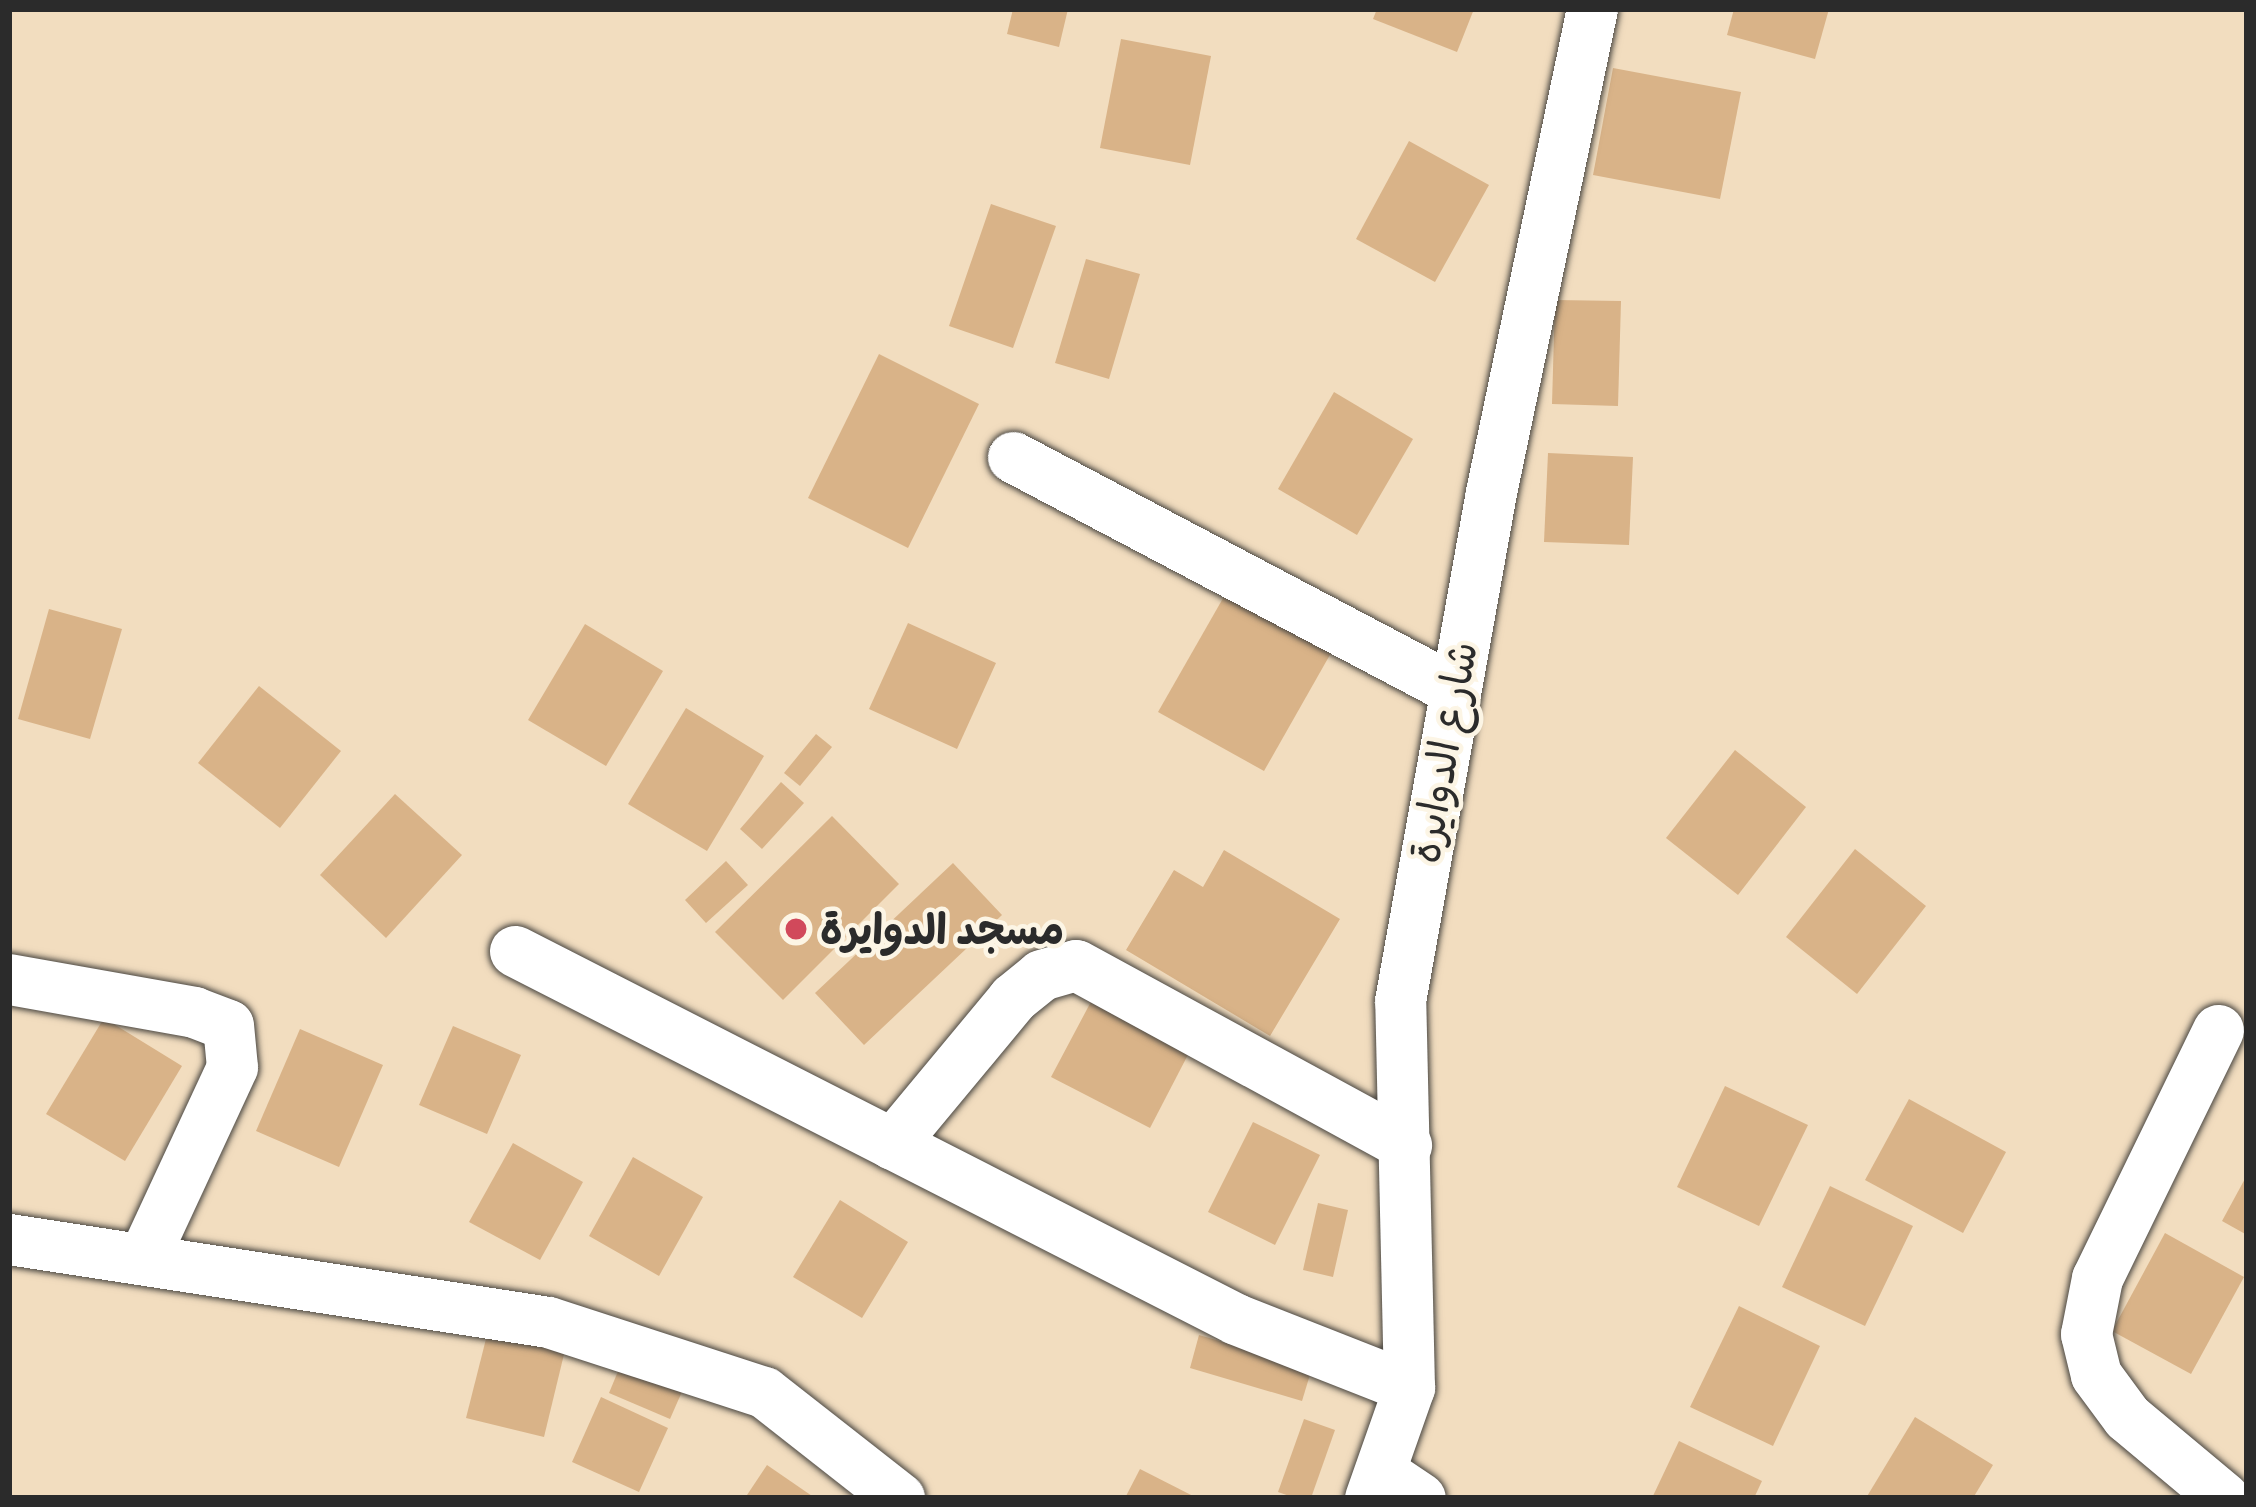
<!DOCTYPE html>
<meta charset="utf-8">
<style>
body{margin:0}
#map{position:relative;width:2256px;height:1507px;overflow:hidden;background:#f2ddbf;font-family:"Patrick Hand","Playpen Sans Arabic",sans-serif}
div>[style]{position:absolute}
.building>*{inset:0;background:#d9b388}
.roads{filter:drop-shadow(0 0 3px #494641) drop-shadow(0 0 3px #494641)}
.minor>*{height:51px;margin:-25.5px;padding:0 25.5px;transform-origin:25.5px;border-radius:25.5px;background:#fff}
.dots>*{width:33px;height:33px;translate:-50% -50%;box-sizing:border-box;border:6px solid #fcf5e5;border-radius:50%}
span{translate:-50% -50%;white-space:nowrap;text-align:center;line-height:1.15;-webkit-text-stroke:9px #fcf5e5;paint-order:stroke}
.street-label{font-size:42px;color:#2b2b2b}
.poi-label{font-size:42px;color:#2b2b2b;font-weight:700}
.left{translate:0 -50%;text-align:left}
.frame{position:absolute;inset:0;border:12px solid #2b2b2b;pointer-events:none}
</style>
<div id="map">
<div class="building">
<div style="clip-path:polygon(1013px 9px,1068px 9px,1059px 47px,1007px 34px)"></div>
<div style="clip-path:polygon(1377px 9px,1474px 9px,1457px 52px,1373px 19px)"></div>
<div style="clip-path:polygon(1734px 9px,1829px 9px,1815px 59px,1727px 35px)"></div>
<div style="clip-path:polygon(1121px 39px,1211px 56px,1190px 165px,1100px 148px)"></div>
<div style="clip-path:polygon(1613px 68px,1741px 92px,1720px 199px,1593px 175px)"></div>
<div style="clip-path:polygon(1409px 141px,1489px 185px,1435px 282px,1356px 239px)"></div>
<div style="clip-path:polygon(991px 204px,1056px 226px,1013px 348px,949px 326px)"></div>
<div style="clip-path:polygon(1086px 259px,1140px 274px,1109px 379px,1055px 363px)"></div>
<div style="clip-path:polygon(1555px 300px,1621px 301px,1618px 406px,1552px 404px)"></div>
<div style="clip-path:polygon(879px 354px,979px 404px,908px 548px,808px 498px)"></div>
<div style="clip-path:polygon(1334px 392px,1413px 439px,1357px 535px,1278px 489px)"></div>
<div style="clip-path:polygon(1548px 453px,1633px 457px,1629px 545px,1544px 542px)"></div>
<div style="clip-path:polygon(1226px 593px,1331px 653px,1264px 771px,1158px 712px)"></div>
<div style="clip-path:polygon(49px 609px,122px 629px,90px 739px,18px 719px)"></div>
<div style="clip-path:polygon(908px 623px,996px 663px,957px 749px,869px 709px)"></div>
<div style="clip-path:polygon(585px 624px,663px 671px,606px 766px,528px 720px)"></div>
<div style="clip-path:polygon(259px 686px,341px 751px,280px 828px,198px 763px)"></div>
<div style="clip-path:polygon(686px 708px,764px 756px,707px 851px,628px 804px)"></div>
<div style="clip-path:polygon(816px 734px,832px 747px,800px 786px,784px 773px)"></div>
<div style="clip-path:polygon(1735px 750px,1806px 807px,1738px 895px,1666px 838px)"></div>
<div style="clip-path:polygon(781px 782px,804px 803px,762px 849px,740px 829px)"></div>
<div style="clip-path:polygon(395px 794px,462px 855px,386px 938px,320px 875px)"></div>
<div style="clip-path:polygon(832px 816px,899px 884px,783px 1000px,715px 932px)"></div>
<div style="clip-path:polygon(1855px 849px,1926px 906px,1857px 994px,1786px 937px)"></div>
<div style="clip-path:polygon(1224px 850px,1340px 919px,1270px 1036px,1126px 950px,1174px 870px,1203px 887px)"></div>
<div style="clip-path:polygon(726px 861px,748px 885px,706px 923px,685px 900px)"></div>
<div style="clip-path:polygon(953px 863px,1002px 915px,864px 1045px,815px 993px)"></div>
<div style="clip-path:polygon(1094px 996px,1192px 1047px,1150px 1128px,1051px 1077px)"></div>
<div style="clip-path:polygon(104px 1018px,182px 1066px,125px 1161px,46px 1114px)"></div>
<div style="clip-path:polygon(453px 1026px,521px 1055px,487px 1134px,419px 1105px)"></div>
<div style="clip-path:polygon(300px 1029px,383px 1065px,339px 1167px,256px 1131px)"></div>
<div style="clip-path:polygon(1725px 1086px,1808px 1125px,1759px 1226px,1677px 1187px)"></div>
<div style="clip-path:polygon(1909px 1099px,2006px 1152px,1963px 1233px,1865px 1180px)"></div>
<div style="clip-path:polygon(1253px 1122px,1320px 1155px,1275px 1245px,1208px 1212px)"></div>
<div style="clip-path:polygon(513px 1143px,583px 1182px,540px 1260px,469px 1222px)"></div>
<div style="clip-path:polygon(633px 1157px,703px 1197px,659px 1276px,589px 1236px)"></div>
<div style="clip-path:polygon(2247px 1175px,2247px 1235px,2222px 1221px)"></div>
<div style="clip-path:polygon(1830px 1186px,1913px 1226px,1865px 1326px,1782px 1287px)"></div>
<div style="clip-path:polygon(840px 1200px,908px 1242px,862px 1318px,793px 1277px)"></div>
<div style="clip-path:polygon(1318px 1203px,1348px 1210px,1333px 1277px,1303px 1270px)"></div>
<div style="clip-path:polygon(2165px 1233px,2244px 1277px,2191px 1374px,2112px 1331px)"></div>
<div style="clip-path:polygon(1739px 1306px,1820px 1346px,1773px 1446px,1690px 1407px)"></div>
<div style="clip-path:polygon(489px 1327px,566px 1346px,544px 1437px,466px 1418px)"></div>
<div style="clip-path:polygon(1199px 1335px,1312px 1368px,1302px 1401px,1190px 1368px)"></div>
<div style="clip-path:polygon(626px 1352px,688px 1378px,670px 1419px,609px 1393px)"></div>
<div style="clip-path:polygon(601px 1397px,668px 1428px,639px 1492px,572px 1462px)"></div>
<div style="clip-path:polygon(1915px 1417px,1993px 1465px,1973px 1498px,1866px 1498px)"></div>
<div style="clip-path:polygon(1304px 1419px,1335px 1430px,1311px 1498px,1295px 1498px,1278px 1492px)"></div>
<div style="clip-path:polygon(1679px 1441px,1762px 1481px,1754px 1498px,1652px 1498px)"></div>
<div style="clip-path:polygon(767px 1465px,815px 1498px,745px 1498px)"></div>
<div style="clip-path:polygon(1140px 1469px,1197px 1498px,1125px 1498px)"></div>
</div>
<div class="roads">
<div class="minor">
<div style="left:1013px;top:457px;width:499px;rotate:27.8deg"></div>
<div style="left:515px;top:951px;width:809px;rotate:27.04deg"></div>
<div style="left:1236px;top:1319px;width:186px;rotate:21.5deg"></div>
<div style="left:9px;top:979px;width:188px;rotate:10.1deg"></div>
<div style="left:194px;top:1012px;width:36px;rotate:21deg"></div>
<div style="left:228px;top:1025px;width:42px;rotate:84.6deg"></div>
<div style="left:232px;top:1067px;width:209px;rotate:114.9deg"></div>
<div style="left:2218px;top:1030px;width:276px;rotate:116deg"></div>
<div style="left:2097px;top:1278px;width:57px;rotate:101.1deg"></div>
<div style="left:2086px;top:1334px;width:42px;rotate:76.3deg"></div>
<div style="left:2096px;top:1375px;width:52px;rotate:53.6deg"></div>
<div style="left:2127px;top:1417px;width:126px;rotate:39.9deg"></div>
<div style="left:892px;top:1144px;width:190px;rotate:-50.3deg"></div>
<div style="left:1013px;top:998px;width:36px;rotate:-39deg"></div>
<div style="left:1041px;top:975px;width:36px;rotate:-16deg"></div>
<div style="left:1076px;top:965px;width:376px;rotate:28.6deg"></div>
<div style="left:9px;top:1239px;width:545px;rotate:8.75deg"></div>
<div style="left:548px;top:1322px;width:227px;rotate:18deg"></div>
<div style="left:764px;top:1392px;width:172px;rotate:38.1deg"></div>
<div style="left:1384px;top:1474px;width:43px;rotate:33.7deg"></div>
<div style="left:1370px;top:1498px;width:118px;rotate:-70.6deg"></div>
<div style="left:1409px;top:1387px;width:386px;rotate:-91.3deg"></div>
<div style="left:1400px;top:1001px;width:517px;rotate:-79.86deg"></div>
<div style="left:1491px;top:492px;width:493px;rotate:-78.2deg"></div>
</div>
</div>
<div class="dots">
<div style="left:796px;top:929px;background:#d1495b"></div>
</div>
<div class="street-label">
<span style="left:1443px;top:752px;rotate:-80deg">شارع الدوايرة</span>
</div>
<div class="poi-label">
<span class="left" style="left:820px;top:929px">مسجد الدوايرة</span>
</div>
<div class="frame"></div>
</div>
